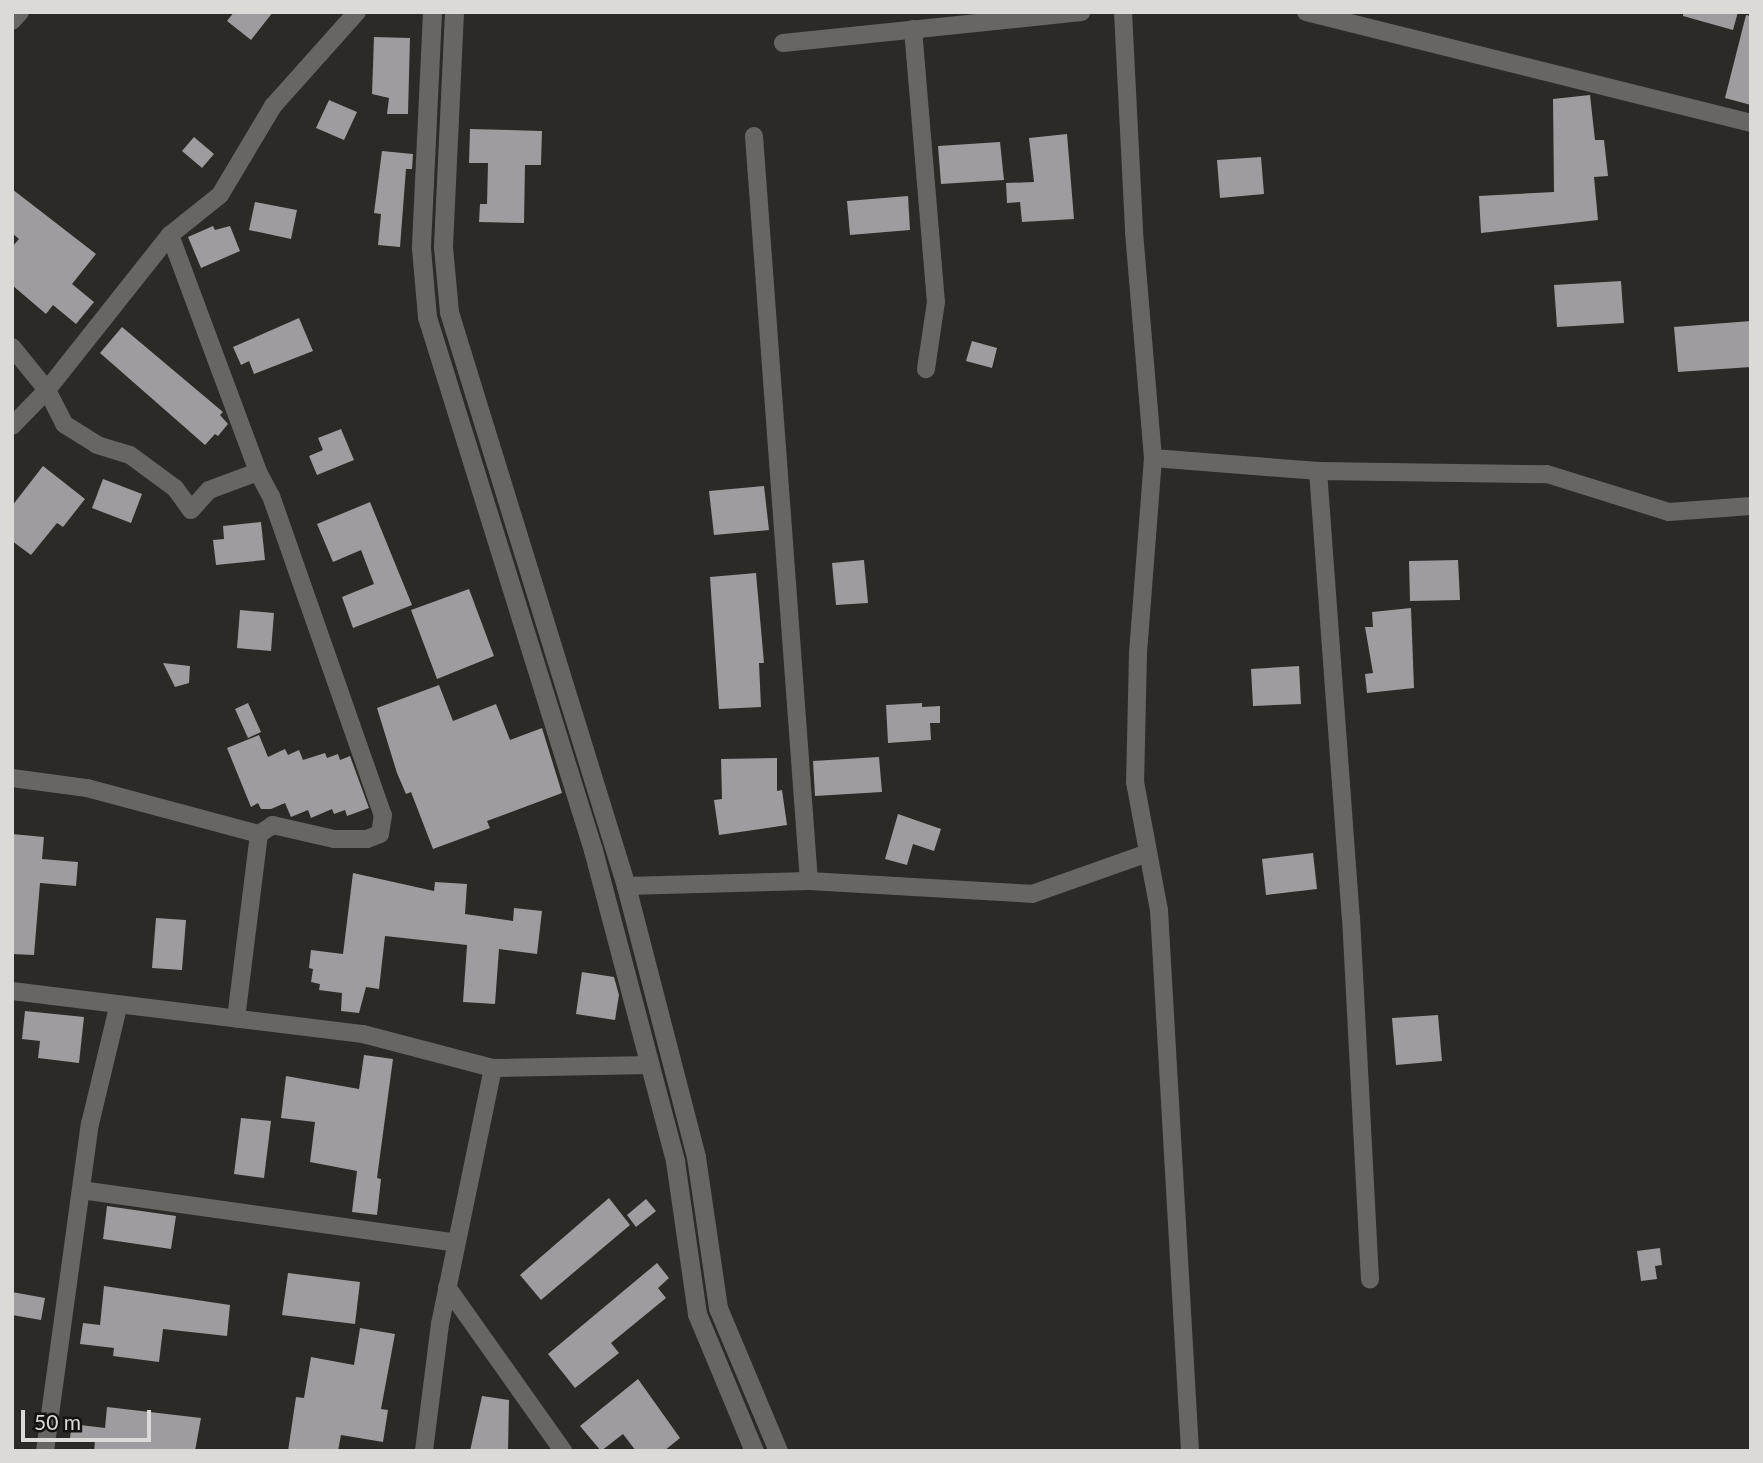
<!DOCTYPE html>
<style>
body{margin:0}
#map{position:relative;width:1763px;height:1463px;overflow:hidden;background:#2c2927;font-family:Lato,sans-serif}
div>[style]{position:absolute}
.building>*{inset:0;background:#9f9b9e}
.minor>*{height:18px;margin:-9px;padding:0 9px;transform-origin:9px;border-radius:9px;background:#696563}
.tertiary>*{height:19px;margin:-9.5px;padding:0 9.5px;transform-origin:9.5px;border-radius:9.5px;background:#696563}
span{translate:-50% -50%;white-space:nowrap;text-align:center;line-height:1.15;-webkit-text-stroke:7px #131211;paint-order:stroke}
.frame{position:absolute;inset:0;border:14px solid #dcdad9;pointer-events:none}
.scale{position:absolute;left:21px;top:1410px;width:130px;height:32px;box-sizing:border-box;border:4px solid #dcdad9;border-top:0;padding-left:9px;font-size:21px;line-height:24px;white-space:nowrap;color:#dcdad9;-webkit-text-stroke:5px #131211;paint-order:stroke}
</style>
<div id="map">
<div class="building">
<div style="clip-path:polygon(234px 12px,273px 12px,251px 40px,227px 21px)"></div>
<div style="clip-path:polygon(1683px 12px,1738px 12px,1733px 30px,1683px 16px)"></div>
<div style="clip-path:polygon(1746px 15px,1751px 16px,1751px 105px,1725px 98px)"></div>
<div style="clip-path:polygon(374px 37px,410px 38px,408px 114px,387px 114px,389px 98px,372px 94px)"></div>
<div style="clip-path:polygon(1590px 95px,1595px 140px,1604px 140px,1608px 176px,1594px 177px,1598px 220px,1481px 233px,1479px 196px,1554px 192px,1553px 99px)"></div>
<div style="clip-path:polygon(329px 100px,357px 112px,344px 140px,316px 128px)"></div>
<div style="clip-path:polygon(470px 129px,542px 131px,541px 165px,525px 165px,524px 223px,479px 222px,480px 204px,487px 204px,488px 163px,469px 163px)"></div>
<div style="clip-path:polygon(1067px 134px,1074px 219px,1022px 222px,1020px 202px,1007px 203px,1006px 183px,1034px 182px,1029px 138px)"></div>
<div style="clip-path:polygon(194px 137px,214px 154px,202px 168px,182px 151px)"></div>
<div style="clip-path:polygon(1000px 142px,1004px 180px,941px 184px,938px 146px)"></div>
<div style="clip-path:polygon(382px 151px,413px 154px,412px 169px,406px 169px,400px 247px,378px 245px,381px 214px,374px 213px)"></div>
<div style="clip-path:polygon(1261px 157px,1264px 194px,1220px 198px,1217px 160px)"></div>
<div style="clip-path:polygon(12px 189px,96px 254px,72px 284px,94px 302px,76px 324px,53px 305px,46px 314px,12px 285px,12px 247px,19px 239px,12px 233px)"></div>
<div style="clip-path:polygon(908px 196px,910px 230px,850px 235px,847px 201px)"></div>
<div style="clip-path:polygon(255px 202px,297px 210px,291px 239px,249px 230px)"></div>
<div style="clip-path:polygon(213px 226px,215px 230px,230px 226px,240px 251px,201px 268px,188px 237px)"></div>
<div style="clip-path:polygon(1621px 281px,1624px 323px,1557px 327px,1554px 285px)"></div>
<div style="clip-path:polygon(299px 318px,313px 351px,254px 374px,249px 361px,241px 365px,233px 347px)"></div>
<div style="clip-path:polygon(1751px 321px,1751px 367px,1678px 372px,1674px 327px)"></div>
<div style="clip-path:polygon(122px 327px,223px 412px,220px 415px,228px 424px,218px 436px,215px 434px,205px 445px,100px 353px)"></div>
<div style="clip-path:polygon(972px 341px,997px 348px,992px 368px,966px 361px)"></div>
<div style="clip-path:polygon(341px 429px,354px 460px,317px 475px,309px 456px,323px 450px,318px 438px)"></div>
<div style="clip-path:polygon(43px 466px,85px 499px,63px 527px,57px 523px,31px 555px,12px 541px,12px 506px)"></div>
<div style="clip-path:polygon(103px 479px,142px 494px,131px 523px,92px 508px)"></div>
<div style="clip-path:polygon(764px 486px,769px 530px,714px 535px,709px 491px)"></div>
<div style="clip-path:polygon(370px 502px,412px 605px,353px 628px,342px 597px,374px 584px,361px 550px,333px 562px,317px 524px)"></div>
<div style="clip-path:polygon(261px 522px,265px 560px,216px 565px,213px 540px,224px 539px,223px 526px)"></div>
<div style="clip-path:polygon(864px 560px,868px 603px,836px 605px,832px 563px)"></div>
<div style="clip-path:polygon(1458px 560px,1460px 600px,1410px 601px,1409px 561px)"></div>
<div style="clip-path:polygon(756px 573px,764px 663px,759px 663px,761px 707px,719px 709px,710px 577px)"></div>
<div style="clip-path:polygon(469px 589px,494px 656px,437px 679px,411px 610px)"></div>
<div style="clip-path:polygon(1411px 608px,1414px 688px,1367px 693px,1365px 674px,1373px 673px,1365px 627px,1373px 627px,1372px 612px)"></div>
<div style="clip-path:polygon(240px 610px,274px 613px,271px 651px,237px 648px)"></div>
<div style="clip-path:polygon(163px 663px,190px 666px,189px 683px,175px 687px)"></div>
<div style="clip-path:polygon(1299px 666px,1301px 704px,1253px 706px,1251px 669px)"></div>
<div style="clip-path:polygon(439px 685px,453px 721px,496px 704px,510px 740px,542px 728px,562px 793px,487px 821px,490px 828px,433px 849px,411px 792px,406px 794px,397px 773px,377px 708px)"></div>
<div style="clip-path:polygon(248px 703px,261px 732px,248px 738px,235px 709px)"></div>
<div style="clip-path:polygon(922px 703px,922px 707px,940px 706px,940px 723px,930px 723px,931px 740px,888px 743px,886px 705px)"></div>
<div style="clip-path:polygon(259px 735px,268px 757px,285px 749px,288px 755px,299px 750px,303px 760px,325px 753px,327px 758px,338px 754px,340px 760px,350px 756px,369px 808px,347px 816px,345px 810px,334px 814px,332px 809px,311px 818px,308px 810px,291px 817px,285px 803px,271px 809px,261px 809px,258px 803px,251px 807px,227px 748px)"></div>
<div style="clip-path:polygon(879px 757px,882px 792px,815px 796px,813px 761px)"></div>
<div style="clip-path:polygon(777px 758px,777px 791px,782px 790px,787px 825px,719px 835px,714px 800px,722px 799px,721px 759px)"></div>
<div style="clip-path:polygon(898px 814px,941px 829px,934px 851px,913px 844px,907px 865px,885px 859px)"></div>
<div style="clip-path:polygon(12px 834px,44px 837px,42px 859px,78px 862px,76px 886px,40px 883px,34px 955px,12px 954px)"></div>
<div style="clip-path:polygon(1313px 853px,1317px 889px,1266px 895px,1262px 859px)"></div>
<div style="clip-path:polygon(353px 873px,434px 891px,435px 882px,467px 884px,465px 914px,513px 921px,514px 908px,542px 911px,537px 954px,499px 949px,495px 1004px,463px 1002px,467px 945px,385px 936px,379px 989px,366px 987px,359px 1013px,341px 1011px,342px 993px,319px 990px,320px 984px,311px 982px,313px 969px,309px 968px,311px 950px,343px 954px)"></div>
<div style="clip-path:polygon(156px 918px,186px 920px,182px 970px,152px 968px)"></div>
<div style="clip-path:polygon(582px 972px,614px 977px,619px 995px,615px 1020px,576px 1014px)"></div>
<div style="clip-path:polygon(25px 1011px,84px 1017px,79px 1063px,38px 1058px,40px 1041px,22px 1039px)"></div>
<div style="clip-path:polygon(1438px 1015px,1442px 1061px,1396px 1065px,1392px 1018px)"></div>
<div style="clip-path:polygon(364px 1055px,393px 1059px,377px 1178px,381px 1179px,377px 1215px,352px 1212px,357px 1171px,310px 1162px,315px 1122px,281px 1118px,286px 1076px,359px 1089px)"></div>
<div style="clip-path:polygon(241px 1118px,271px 1121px,264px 1178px,234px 1174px)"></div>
<div style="clip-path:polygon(609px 1198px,630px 1225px,541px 1300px,520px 1275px)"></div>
<div style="clip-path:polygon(646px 1199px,656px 1211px,636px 1227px,627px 1215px)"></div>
<div style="clip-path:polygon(107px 1206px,176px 1216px,171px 1249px,103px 1239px)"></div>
<div style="clip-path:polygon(1660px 1248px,1662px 1265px,1655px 1266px,1657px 1279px,1641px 1281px,1637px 1251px)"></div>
<div style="clip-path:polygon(657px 1263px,669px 1278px,658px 1288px,666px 1298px,611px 1343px,619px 1353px,575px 1388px,548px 1354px)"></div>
<div style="clip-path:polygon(288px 1273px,360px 1282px,355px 1324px,282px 1315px)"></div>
<div style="clip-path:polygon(104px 1286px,230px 1305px,227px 1336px,163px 1329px,159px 1362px,113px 1356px,114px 1348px,80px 1344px,83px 1323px,100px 1325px)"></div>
<div style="clip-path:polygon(12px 1292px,45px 1298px,41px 1320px,12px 1315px)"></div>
<div style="clip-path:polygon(360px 1328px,395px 1334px,381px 1409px,388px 1410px,383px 1442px,341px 1435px,338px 1451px,288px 1451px,296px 1397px,304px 1398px,311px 1357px,354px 1365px)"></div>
<div style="clip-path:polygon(638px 1379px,680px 1438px,664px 1451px,636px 1451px,623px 1434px,601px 1451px,580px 1426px)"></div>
<div style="clip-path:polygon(482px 1396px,509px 1400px,508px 1451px,470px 1451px)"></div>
<div style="clip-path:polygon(107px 1407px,201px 1418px,195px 1451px,94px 1451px,95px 1441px,70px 1438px,72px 1424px,105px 1428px)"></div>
</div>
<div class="minor">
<div style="left:1123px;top:12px;width:220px;rotate:87.1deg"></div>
<div style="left:1134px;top:232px;width:227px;rotate:85.2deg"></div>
<div style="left:1153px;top:458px;width:196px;rotate:94.4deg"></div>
<div style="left:1138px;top:653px;width:129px;rotate:91.3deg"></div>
<div style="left:1135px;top:782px;width:130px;rotate:79.4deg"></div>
<div style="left:1159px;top:910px;width:542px;rotate:86.72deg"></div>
<div style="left:1306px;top:12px;width:459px;rotate:14deg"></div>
<div style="left:12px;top:21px;width:12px;rotate:-48deg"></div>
<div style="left:913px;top:29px;width:274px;rotate:85.2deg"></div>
<div style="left:936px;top:302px;width:68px;rotate:98.5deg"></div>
<div style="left:783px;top:43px;width:300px;rotate:-5.9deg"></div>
<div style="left:754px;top:136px;width:747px;rotate:85.78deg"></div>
<div style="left:170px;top:235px;width:253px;rotate:69.6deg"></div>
<div style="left:12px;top:347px;width:55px;rotate:50.9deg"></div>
<div style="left:47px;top:390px;width:38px;rotate:63deg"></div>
<div style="left:64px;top:424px;width:39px;rotate:32deg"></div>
<div style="left:97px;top:445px;width:34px;rotate:17deg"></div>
<div style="left:130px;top:455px;width:56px;rotate:36.3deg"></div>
<div style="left:175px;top:488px;width:27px;rotate:54deg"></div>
<div style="left:191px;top:510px;width:27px;rotate:-48deg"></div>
<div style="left:209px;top:490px;width:52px;rotate:-20.2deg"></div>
<div style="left:258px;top:472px;width:27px;rotate:62deg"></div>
<div style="left:271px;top:496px;width:338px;rotate:70.7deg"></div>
<div style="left:383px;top:815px;width:19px;rotate:99deg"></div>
<div style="left:380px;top:834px;width:14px;rotate:159deg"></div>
<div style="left:367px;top:839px;width:33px;rotate:180deg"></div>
<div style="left:334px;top:839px;width:63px;rotate:-167.1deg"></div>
<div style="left:273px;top:825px;width:17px;rotate:147deg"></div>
<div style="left:259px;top:834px;width:186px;rotate:97.1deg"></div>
<div style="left:12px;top:426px;width:50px;rotate:-45.8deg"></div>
<div style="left:47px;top:390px;width:198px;rotate:-51.6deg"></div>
<div style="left:170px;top:235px;width:64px;rotate:-38.7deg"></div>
<div style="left:220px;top:195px;width:104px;rotate:-59.2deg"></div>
<div style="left:273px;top:106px;width:126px;rotate:-48.2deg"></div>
<div style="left:1153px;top:458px;width:166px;rotate:4.5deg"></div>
<div style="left:1318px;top:471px;width:229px;rotate:0.8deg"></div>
<div style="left:1547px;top:474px;width:128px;rotate:17.3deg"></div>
<div style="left:1669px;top:512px;width:82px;rotate:-4.2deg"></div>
<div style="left:1318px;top:471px;width:447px;rotate:85.8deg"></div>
<div style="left:1351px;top:917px;width:363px;rotate:87deg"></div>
<div style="left:12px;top:778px;width:76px;rotate:7.6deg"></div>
<div style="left:87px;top:788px;width:178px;rotate:15deg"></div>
<div style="left:626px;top:886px;width:183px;rotate:-1.6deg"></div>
<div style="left:809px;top:881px;width:223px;rotate:3.3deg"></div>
<div style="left:1032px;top:894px;width:123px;rotate:-19.5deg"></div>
<div style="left:12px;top:991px;width:354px;rotate:7deg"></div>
<div style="left:363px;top:1034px;width:134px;rotate:14.7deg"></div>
<div style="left:493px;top:1068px;width:261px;rotate:101.7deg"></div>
<div style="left:440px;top:1324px;width:128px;rotate:97.2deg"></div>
<div style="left:493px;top:1068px;width:157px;rotate:-1.1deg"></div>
<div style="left:81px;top:1190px;width:379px;rotate:8deg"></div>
<div style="left:447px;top:1287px;width:201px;rotate:54.7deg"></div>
<div style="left:45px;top:1451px;width:330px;rotate:-82.2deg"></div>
<div style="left:90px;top:1124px;width:120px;rotate:-76.5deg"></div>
</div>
<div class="tertiary">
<div style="left:432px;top:12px;width:236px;rotate:92.7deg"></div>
<div style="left:421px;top:248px;width:69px;rotate:85deg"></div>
<div style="left:427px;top:317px;width:558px;rotate:72.7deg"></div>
<div style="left:593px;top:850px;width:322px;rotate:75.2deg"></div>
<div style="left:675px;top:1161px;width:155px;rotate:81.8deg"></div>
<div style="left:697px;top:1314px;width:148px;rotate:67.4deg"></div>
<div style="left:454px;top:12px;width:235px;rotate:92.7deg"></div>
<div style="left:443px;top:247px;width:65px;rotate:84.7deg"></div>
<div style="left:449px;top:312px;width:601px;rotate:72.86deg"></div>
<div style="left:626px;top:886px;width:280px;rotate:75.5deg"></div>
<div style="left:696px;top:1157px;width:153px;rotate:81.7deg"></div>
<div style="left:718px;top:1308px;width:155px;rotate:67.2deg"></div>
</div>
<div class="frame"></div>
<div class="scale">50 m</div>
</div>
